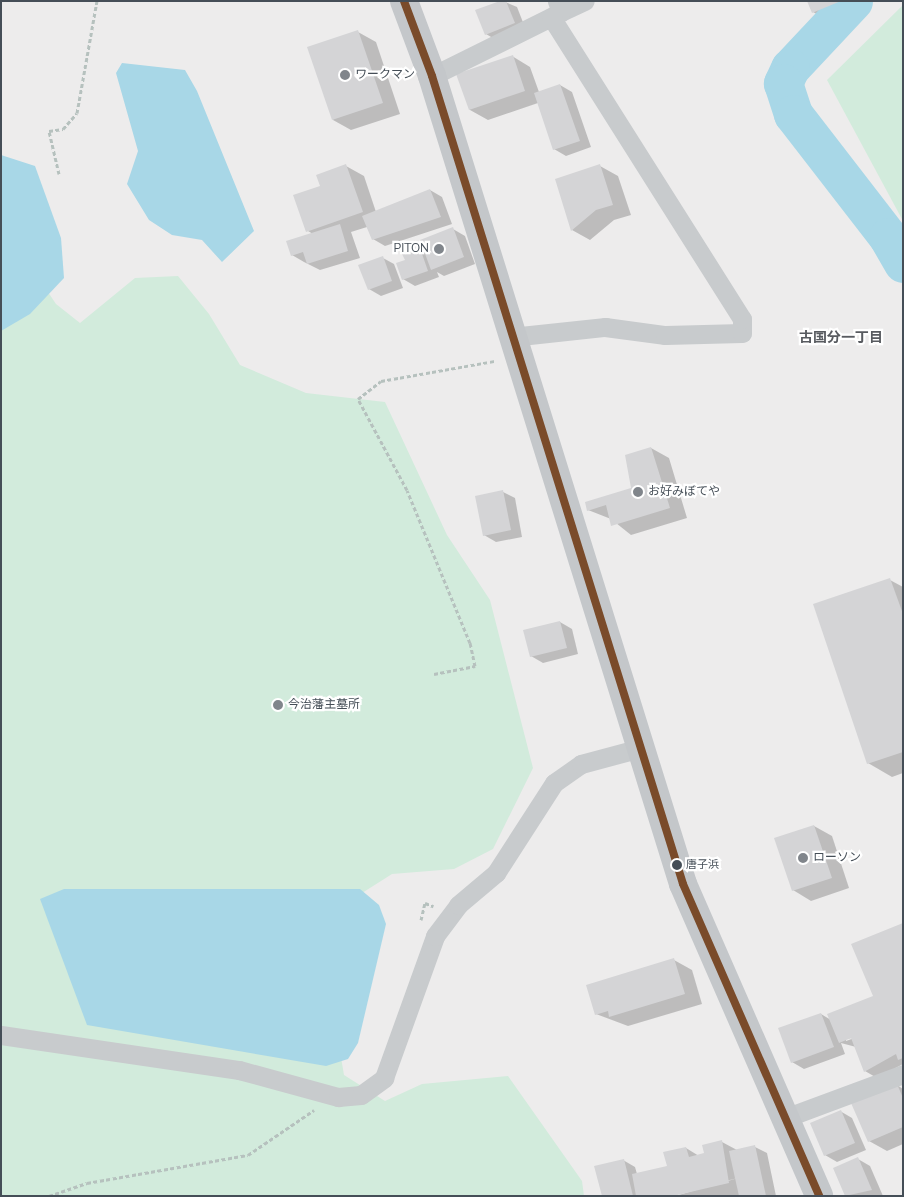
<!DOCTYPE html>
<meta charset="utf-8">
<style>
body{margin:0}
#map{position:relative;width:904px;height:1197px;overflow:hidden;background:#edecec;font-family:"Nunito Sans","Noto Sans JP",sans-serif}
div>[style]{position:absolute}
.green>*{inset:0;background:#d2ebdc}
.water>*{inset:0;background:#a8d7e7}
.shadow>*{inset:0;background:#0003}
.river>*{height:39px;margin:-19.5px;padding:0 19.5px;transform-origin:19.5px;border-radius:19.5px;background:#a8d7e7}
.building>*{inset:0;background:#d4d4d6}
.path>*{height:3px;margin-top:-1.5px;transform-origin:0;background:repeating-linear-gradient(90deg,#b6c1be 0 4px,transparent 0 6.5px)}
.street>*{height:19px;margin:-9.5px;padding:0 9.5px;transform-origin:9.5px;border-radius:9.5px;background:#c8cbcd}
.primary>*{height:28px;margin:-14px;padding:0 14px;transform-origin:14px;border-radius:14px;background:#c4c7ca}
.bus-1>*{height:8px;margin:-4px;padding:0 4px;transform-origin:4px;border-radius:4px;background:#7a4b2a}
.dots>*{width:14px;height:14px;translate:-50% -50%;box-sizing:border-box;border:2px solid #fff;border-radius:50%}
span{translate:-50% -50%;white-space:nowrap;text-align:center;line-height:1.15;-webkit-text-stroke:4.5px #fff;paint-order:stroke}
.bus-label{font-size:11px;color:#454e57}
.left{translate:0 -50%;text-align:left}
.poi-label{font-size:12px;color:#454e57}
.right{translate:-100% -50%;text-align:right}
.neighbourhood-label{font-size:14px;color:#585b60;font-weight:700}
.frame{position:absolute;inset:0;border:2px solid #454e57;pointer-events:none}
</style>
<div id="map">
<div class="green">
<div style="clip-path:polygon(903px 5px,903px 221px,827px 80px)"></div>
<div style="clip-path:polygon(1px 222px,56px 304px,80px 323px,135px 278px,178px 276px,209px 314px,240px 365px,306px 393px,385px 402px,447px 535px,490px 600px,533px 768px,493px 849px,454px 869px,392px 874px,318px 921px,344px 1075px,385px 1101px,422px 1084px,508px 1076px,582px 1181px,584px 1196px,1px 1196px)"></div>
</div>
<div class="water">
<div style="clip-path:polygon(122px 63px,185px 70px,197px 91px,254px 231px,222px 262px,202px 240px,172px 235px,149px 220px,127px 184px,138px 151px,116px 73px)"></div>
<div style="clip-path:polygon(1px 155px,35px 166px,61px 238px,64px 278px,30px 314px,1px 331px)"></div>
<div style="clip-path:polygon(64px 889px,360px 889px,379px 905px,386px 924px,358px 1043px,348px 1059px,326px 1066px,87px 1025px,40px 899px)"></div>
</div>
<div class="shadow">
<div style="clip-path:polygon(503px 1px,517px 7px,526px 30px,498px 41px,486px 34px)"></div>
<div style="clip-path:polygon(809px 1px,868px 1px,862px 3px,865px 9px,831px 22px,813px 12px)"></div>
<div style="clip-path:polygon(358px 32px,376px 42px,400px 114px,351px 130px,333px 120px)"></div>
<div style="clip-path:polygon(512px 56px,530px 67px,539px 92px,560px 85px,572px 92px,591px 147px,566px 156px,554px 149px,538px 103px,488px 120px,470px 110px,458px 75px)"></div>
<div style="clip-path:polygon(346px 166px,364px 176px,376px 212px,430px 190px,442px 197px,452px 224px,385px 246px,373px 239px,367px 227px,351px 232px,360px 258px,320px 270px,304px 262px,292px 255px,313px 234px,308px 231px,321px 187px)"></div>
<div style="clip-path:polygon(600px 166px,618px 176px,631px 215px,614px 220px,590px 240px,572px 230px)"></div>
<div style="clip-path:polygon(453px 229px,465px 236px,475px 264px,444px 276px,437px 272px,439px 277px,415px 286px,403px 279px,406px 261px,419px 249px,426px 253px)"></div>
<div style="clip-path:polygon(383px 258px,394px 264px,403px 288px,381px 296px,369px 289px)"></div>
<div style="clip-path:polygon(651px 448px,669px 458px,687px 518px,631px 535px,611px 519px,588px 510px,633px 489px)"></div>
<div style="clip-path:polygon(503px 492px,515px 498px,522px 537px,496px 542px,484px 535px)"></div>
<div style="clip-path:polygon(890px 580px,903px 587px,903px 773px,892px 777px,868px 763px)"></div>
<div style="clip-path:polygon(560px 622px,572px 629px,578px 654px,543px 663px,531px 656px)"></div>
<div style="clip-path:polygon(814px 826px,832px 836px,849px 888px,811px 901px,793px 890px)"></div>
<div style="clip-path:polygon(evenodd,903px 925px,903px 1064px,877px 1078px,865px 1071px,856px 1047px,841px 1043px,845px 1054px,804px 1069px,792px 1062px,821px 1014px,831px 1020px,874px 997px,903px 925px,857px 1037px,846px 1041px,846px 1039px,857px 1037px)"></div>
<div style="clip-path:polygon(674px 960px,692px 970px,702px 1004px,628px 1026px,596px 1014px)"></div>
<div style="clip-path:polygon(897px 1085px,903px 1089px,903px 1144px,887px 1151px,869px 1141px)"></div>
<div style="clip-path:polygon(840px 1111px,852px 1118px,866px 1150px,837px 1162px,825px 1155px)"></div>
<div style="clip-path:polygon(722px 1142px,737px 1150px,755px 1147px,767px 1153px,776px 1196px,675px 1196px,738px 1178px,665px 1196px,604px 1196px,623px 1160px,635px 1167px,637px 1174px,668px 1167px,686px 1148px,699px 1156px,705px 1154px,703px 1146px)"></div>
<div style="clip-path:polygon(858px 1159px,870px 1166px,883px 1196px,847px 1196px,835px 1169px)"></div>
</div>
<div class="river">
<div style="left:853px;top:1px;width:92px;rotate:133.2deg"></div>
<div style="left:790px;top:68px;width:17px;rotate:115deg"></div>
<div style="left:783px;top:83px;width:33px;rotate:72deg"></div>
<div style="left:793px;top:114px;width:155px;rotate:52.3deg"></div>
<div style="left:888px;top:237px;width:30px;rotate:60deg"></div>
</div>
<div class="building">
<div style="clip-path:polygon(500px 1px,506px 1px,515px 23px,485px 35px,475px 10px)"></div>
<div style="clip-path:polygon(807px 1px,841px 1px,812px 13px)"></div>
<div style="clip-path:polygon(358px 30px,383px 103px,332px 120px,307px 47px)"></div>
<div style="clip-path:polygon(513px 55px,525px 91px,469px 110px,456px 74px)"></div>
<div style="clip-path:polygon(560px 84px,580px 141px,553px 150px,534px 93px)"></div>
<div style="clip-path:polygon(346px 164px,363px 212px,306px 232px,293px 195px,320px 186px,316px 175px)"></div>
<div style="clip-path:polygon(600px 164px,613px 205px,596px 210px,571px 231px,555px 179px)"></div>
<div style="clip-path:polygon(430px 189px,441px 217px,372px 240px,362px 216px)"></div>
<div style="clip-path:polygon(340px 224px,348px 251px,307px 264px,303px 252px,291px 256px,286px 241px)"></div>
<div style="clip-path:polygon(453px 227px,464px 257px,431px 270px,420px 240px)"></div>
<div style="clip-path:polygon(420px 248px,428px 271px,402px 280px,396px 263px,405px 260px,402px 254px)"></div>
<div style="clip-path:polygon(383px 256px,392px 281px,368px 290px,358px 265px)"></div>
<div style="clip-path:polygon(651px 447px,670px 508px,611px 526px,606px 505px,587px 511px,585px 502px,631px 488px,625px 455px)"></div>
<div style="clip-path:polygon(503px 490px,511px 530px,483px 536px,475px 496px)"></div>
<div style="clip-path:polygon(890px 578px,903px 614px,903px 752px,867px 764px,813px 604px)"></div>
<div style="clip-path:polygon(560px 621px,567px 648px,530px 657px,523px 630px)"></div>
<div style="clip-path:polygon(814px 825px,832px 878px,792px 891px,774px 838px)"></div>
<div style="clip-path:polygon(903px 923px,903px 1058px,898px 1060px,896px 1054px,864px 1072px,851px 1038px,839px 1043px,827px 1014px,873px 996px,851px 944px)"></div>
<div style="clip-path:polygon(674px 958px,685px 994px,609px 1017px,608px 1011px,595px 1015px,586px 985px)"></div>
<div style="clip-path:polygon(821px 1013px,834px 1047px,791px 1063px,778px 1028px)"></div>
<div style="clip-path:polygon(897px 1084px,903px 1098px,903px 1127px,868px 1142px,851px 1103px)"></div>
<div style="clip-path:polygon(841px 1110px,855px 1143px,824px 1156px,810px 1123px)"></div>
<div style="clip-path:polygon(722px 1140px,729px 1183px,673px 1196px,636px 1196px,632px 1174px,667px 1166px,663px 1152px,686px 1147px,689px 1157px,704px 1153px,702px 1145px)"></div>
<div style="clip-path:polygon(755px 1145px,766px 1196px,739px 1196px,729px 1151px)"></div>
<div style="clip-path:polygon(858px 1157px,872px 1190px,845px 1196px,833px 1168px)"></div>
<div style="clip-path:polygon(624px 1159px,633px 1196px,602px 1196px,594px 1166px)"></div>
</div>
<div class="path">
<div style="left:59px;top:174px;width:44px;rotate:-103.1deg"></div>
<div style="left:49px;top:131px;width:14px;rotate:-8deg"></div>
<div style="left:63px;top:129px;width:21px;rotate:-49deg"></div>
<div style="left:77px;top:113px;width:114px;rotate:-79.9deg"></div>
<div style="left:434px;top:674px;width:42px;rotate:-11deg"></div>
<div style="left:475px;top:666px;width:24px;rotate:-102deg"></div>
<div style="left:470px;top:643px;width:165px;rotate:-112.4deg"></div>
<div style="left:407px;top:490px;width:103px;rotate:-118.3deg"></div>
<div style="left:358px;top:399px;width:29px;rotate:-38deg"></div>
<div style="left:381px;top:381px;width:116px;rotate:-10deg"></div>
<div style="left:421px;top:920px;width:17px;rotate:-77deg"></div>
<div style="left:425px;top:903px;width:9px;rotate:21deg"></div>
<div style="left:49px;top:1196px;width:40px;rotate:-18.9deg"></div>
<div style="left:87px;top:1183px;width:163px;rotate:-9.9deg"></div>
<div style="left:248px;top:1155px;width:80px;rotate:-34.3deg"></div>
</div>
<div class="street">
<div style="left:561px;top:12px;width:26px;rotate:-25deg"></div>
<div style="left:432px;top:76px;width:144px;rotate:-26.4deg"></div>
<div style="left:561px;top:12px;width:12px;rotate:-110deg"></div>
<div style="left:511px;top:337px;width:95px;rotate:-6.1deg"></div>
<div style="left:605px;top:327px;width:61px;rotate:7.6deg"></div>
<div style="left:665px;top:335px;width:77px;rotate:-1.5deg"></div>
<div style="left:742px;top:333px;width:14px;rotate:-90deg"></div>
<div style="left:742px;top:319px;width:357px;rotate:-122.3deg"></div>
<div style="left:1px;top:1035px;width:241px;rotate:8.4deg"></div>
<div style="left:239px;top:1070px;width:103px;rotate:15.3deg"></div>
<div style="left:338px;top:1097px;width:23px;rotate:-5deg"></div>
<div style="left:361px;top:1095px;width:29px;rotate:-36deg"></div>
<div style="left:384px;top:1078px;width:151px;rotate:-70.2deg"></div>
<div style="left:435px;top:936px;width:39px;rotate:-53deg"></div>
<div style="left:458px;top:905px;width:50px;rotate:-40.1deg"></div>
<div style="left:496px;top:873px;width:107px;rotate:-57.2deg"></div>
<div style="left:554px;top:783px;width:33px;rotate:-35deg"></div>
<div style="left:581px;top:764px;width:58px;rotate:-15deg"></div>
<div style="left:785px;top:1118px;width:126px;rotate:-20.4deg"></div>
</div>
<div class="primary">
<div style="left:404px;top:1px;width:80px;rotate:69.5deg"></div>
<div style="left:432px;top:76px;width:846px;rotate:72.74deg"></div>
<div style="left:683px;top:884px;width:340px;rotate:66.4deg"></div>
</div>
<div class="bus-1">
<div style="left:404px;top:1px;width:80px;rotate:69.5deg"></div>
<div style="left:432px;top:76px;width:846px;rotate:72.74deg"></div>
<div style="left:683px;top:884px;width:340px;rotate:66.4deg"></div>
</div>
<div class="dots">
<div style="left:345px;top:75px;background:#80858b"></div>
<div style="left:439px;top:249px;background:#80858b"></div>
<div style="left:638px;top:492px;background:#80858b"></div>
<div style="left:278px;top:705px;background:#80858b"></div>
<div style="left:803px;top:858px;background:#80858b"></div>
<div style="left:677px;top:865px;background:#454e57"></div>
</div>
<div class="bus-label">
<span class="left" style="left:686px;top:865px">唐子浜</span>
</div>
<div class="poi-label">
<span class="left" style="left:355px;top:75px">ワークマン</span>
<span class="right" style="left:429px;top:249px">PITON</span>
<span class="left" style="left:648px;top:492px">お好みぼてや</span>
<span class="left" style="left:288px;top:705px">今治藩主墓所</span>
<span class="left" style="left:813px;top:858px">ローソン</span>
</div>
<div class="neighbourhood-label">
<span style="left:841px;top:338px">古国分一丁目</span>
</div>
<div class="frame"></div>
</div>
